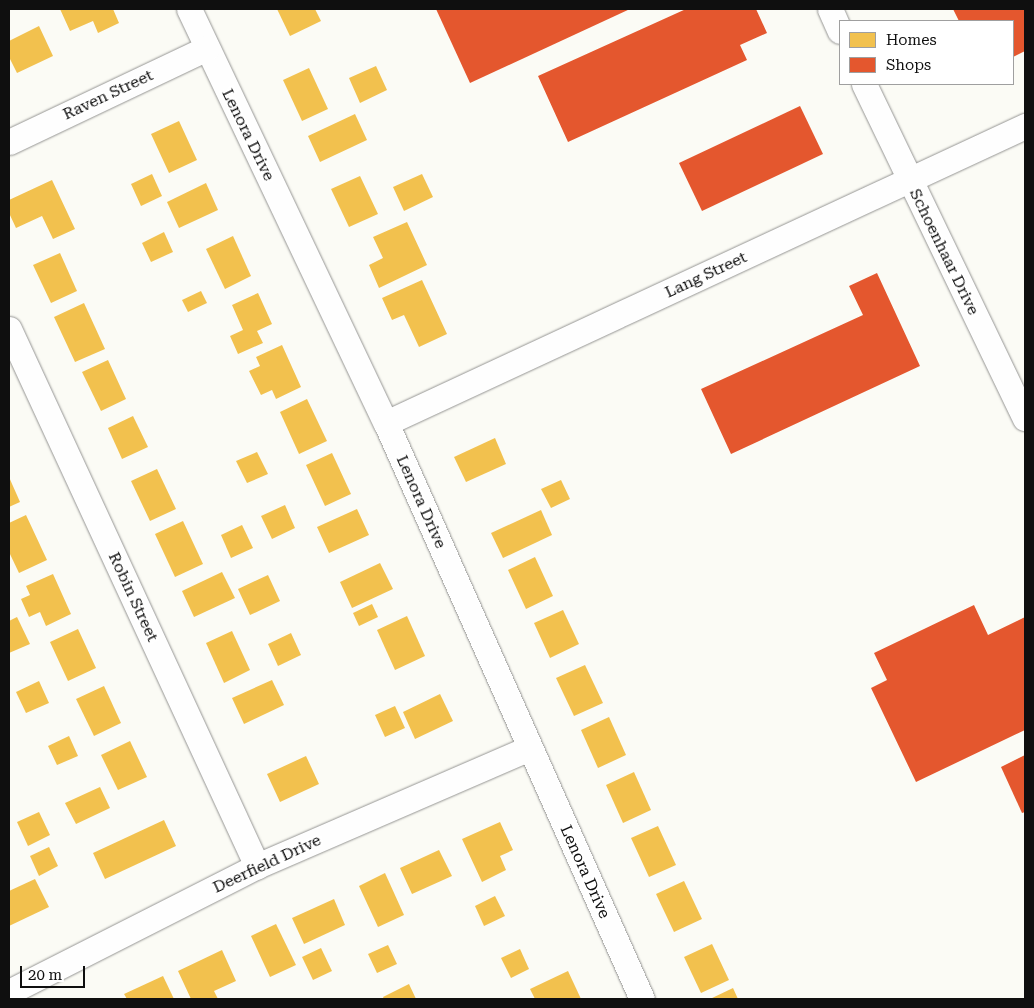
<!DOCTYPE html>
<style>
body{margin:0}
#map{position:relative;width:1034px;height:1008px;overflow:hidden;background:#fbfbf5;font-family:"Roboto Serif",serif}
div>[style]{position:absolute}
.homes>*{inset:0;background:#f2c14e}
.shops>*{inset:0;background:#e4572e}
.roads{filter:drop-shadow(0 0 1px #959593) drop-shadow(0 0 1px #959593)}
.minor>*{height:25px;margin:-12.5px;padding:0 12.5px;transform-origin:12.5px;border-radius:12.5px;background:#fefefe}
span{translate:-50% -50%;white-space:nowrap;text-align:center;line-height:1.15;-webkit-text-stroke:5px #fff;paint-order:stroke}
.street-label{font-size:16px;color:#0f0f0f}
.frame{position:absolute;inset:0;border:10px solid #0f0f0f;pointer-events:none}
.legend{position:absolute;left:839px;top:20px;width:175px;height:65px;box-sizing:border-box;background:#fff;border:1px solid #9f9f9f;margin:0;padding:6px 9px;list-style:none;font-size:15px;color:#0f0f0f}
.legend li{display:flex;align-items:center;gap:10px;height:25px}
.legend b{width:25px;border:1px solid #9f9f9f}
.scale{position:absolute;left:20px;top:966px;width:65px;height:22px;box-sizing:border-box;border:2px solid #0f0f0f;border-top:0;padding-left:6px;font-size:15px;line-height:18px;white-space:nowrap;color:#0f0f0f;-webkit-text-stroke:4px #fff;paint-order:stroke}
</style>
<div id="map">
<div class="homes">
<div style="clip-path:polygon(60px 9px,113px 9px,119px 23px,98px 33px,93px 21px,70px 31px)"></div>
<div style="clip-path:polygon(277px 9px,315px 9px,321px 21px,290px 36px)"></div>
<div style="clip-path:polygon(39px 26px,53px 56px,17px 73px,9px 57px,9px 41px)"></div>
<div style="clip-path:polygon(376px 66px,387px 90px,360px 103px,349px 78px)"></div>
<div style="clip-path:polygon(309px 68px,328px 109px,302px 121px,283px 80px)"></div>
<div style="clip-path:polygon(355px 114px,367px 140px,320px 162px,308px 136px)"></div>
<div style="clip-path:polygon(179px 121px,197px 160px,169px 173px,151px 134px)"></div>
<div style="clip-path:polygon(152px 174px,162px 196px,141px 206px,131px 184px)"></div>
<div style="clip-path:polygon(422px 174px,433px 197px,404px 211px,393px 187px)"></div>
<div style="clip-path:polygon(360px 176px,378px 214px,349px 227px,331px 189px)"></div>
<div style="clip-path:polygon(52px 180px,75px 229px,53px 239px,42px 216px,16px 228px,9px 213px,9px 200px)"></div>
<div style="clip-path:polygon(206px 183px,218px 210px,179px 228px,167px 202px)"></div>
<div style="clip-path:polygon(407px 222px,427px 265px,379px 288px,369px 265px,383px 258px,373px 237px)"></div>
<div style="clip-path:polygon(164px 232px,173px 252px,151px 262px,142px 243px)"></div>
<div style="clip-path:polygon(233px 236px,251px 276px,225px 289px,206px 249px)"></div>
<div style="clip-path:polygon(60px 253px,77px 291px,51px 303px,33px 265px)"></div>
<div style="clip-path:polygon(422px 280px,447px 334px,419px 347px,404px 315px,392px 320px,382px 298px)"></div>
<div style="clip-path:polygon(201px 291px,207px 303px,188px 312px,182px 300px)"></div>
<div style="clip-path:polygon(258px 293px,272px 324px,257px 331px,263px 343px,238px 354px,230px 336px,243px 330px,232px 305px)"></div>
<div style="clip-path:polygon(84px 303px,105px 349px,75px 362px,54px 317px)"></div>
<div style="clip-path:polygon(282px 345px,301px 387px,276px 399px,272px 390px,261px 395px,249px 371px,260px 366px,256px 357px)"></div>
<div style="clip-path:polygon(108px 360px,126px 399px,101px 411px,82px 372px)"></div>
<div style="clip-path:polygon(307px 399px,327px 441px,299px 454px,280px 412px)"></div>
<div style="clip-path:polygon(133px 416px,148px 447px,122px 459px,108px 428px)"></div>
<div style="clip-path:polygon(495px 438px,506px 464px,466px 482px,454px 457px)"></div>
<div style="clip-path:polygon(257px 452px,268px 474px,247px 483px,236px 461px)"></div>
<div style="clip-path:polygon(332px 453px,351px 494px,325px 506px,306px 465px)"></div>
<div style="clip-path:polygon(157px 469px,176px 509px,150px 521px,131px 481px)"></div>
<div style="clip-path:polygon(9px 477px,20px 502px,9px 507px)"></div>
<div style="clip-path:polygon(561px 480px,570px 499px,551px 508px,541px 489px)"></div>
<div style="clip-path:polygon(285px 505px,295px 528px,272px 539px,261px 516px)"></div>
<div style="clip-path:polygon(357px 509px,369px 535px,329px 553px,317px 527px)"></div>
<div style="clip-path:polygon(541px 510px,552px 535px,503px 558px,491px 533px)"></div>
<div style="clip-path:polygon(26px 515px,47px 560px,19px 573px,9px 552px,9px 523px)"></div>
<div style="clip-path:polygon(183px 521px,203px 564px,175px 577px,155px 534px)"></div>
<div style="clip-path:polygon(242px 525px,253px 548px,231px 558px,221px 535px)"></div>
<div style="clip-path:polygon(535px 557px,553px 596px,526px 609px,508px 570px)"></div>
<div style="clip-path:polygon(380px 563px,393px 589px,352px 608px,340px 582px)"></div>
<div style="clip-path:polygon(222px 572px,235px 598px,194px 617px,182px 591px)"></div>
<div style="clip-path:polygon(53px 574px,71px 614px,46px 626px,40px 612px,29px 617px,21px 599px,30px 595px,26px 586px)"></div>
<div style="clip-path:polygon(268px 575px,280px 601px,250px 615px,238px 589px)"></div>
<div style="clip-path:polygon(372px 604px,378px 617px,359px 626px,353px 613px)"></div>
<div style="clip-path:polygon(563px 610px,579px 644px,550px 658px,534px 623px)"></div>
<div style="clip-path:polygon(407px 616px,425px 656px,395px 670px,377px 630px)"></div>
<div style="clip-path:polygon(17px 617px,30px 644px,9px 653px,9px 621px)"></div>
<div style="clip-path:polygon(78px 629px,96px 668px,68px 681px,50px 642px)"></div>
<div style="clip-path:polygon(232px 631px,250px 670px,224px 683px,206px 643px)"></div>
<div style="clip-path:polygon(291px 633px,301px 655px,278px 666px,268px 644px)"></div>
<div style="clip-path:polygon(585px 665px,603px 703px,574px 716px,556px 678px)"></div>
<div style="clip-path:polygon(272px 680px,284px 705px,244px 724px,232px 698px)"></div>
<div style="clip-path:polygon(39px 681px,49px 703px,26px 713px,16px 692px)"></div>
<div style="clip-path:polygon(104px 686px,121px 723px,94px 736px,76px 699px)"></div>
<div style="clip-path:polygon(440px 694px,453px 721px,415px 739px,403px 712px)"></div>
<div style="clip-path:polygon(395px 706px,405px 728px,385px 737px,375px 715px)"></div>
<div style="clip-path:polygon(609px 717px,626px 755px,598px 768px,581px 730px)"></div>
<div style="clip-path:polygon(69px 736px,78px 756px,57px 765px,48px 746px)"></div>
<div style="clip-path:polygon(130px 741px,147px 777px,118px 790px,101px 755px)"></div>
<div style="clip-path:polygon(306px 756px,319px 784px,280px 802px,267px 774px)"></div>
<div style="clip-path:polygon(634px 772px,651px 810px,623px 823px,606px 785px)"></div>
<div style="clip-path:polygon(100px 787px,110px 808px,76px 824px,65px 803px)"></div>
<div style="clip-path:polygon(39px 812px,50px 835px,28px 846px,17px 822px)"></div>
<div style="clip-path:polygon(164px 820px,176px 846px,105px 879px,93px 853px)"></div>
<div style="clip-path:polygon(500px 822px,513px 850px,500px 856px,506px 870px,482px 882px,462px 839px)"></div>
<div style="clip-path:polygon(658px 826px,676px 865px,649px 877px,631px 838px)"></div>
<div style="clip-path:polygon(49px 847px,58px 866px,39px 876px,30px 856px)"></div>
<div style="clip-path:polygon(439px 850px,452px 876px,412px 894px,400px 868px)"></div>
<div style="clip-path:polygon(385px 873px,404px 915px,378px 927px,359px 886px)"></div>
<div style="clip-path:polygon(35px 879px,49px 907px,9px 926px,9px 891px)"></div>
<div style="clip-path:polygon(684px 881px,702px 919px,674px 932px,656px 894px)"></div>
<div style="clip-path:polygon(495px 896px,505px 916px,484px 926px,475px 906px)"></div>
<div style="clip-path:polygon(334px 899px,345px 925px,304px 944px,292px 918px)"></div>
<div style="clip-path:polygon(276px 924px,296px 965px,270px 977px,251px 936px)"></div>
<div style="clip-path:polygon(712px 944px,729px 980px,701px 993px,684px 957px)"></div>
<div style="clip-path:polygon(388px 945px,397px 964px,377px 973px,368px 954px)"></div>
<div style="clip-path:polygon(321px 948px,332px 971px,313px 980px,302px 957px)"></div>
<div style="clip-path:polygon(520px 949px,529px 969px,511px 978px,501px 958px)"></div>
<div style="clip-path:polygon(222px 950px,236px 981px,214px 991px,218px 999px,191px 999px,178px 971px)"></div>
<div style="clip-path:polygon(568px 971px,581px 999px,535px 999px,530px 989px)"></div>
<div style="clip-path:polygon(163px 976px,174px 999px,127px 999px,124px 994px)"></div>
<div style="clip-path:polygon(409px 984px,416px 999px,384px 999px,383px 997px)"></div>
<div style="clip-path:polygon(733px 988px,738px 999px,710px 999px)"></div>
</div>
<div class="shops">
<div style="clip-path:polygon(436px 9px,630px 9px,470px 83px)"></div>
<div style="clip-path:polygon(686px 9px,756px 9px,767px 33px,740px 45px,747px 60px,568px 142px,538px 76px)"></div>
<div style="clip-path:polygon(953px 9px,1025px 9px,1025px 51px,1013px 57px,1013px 21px,959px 21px)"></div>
<div style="clip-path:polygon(800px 106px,823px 154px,702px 211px,679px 163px)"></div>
<div style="clip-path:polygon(877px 273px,920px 366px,731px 454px,701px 389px,863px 315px,849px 286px)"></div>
<div style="clip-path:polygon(974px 605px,988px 635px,1025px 617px,1025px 730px,916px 782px,871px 688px,887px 680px,874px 653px)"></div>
<div style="clip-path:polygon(1025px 755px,1025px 812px,1022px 813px,1001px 767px)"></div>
</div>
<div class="roads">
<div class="minor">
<div style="left:189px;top:9px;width:458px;rotate:64.6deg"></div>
<div style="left:386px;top:423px;width:630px;rotate:66.04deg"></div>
<div style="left:830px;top:9px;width:24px;rotate:66deg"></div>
<div style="left:864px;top:84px;width:371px;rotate:64.3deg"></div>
<div style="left:9px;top:142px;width:219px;rotate:-25.4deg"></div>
<div style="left:9px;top:329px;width:592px;rotate:65.21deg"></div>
<div style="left:386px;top:423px;width:705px;rotate:-24.93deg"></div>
<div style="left:9px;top:992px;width:278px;rotate:-26.9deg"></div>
<div style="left:257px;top:866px;width:297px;rotate:-23.4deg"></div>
</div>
</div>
<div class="street-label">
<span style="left:108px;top:95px;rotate:-25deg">Raven Street</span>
<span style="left:248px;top:135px;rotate:64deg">Lenora Drive</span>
<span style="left:944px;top:252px;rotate:64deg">Schoenhaar Drive</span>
<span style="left:706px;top:275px;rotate:-25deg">Lang Street</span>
<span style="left:421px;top:502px;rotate:66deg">Lenora Drive</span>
<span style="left:133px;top:597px;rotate:65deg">Robin Street</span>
<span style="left:267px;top:864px;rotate:-25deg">Deerfield Drive</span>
<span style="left:585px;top:872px;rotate:66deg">Lenora Drive</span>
</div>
<div class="frame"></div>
<ul class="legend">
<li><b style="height:14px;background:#f2c14e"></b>Homes</li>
<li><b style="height:14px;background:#e4572e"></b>Shops</li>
</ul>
<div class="scale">20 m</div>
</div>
